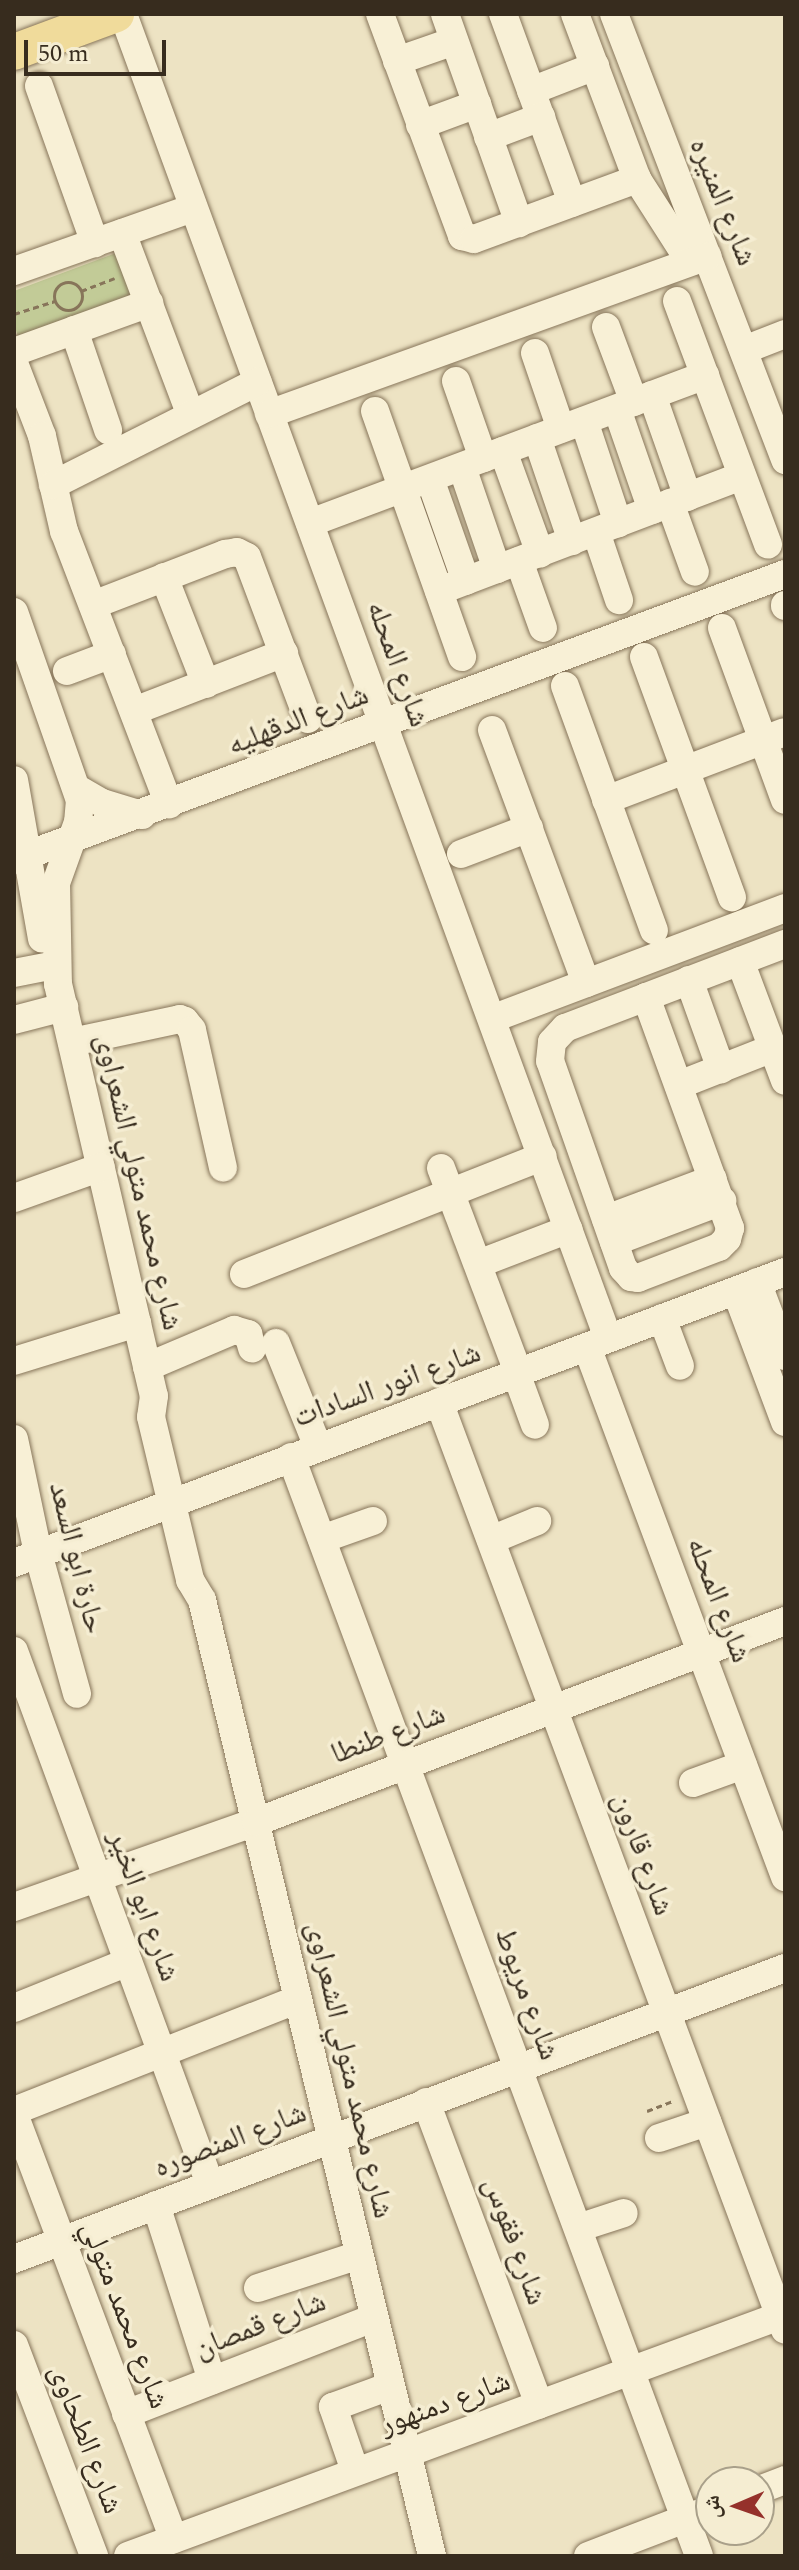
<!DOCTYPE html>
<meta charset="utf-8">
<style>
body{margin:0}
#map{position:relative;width:799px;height:2570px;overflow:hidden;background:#ede3c3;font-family:Spectral,"Noto Naskh Arabic",serif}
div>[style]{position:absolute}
.green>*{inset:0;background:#c2cb97}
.path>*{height:3px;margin-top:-1.5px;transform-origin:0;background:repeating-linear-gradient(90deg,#87755a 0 6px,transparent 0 10px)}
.path>.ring{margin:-1.5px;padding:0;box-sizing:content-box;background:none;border:3px solid #87755a;border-radius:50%}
.roads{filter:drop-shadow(0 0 2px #87755a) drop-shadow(0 0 2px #87755a)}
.minor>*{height:28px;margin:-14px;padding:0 14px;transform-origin:14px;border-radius:14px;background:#f8f0d6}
.major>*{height:36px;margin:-18px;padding:0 18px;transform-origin:18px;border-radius:18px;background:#f0db9b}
span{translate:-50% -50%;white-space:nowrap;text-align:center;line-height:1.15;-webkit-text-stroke:7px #f5edd2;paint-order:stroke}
.street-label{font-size:30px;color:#372c1e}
.frame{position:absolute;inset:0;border:16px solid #372c1e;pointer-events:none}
.north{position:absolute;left:695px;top:2466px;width:80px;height:80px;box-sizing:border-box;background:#f5edd2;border:2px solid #a9a08a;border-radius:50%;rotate:268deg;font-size:22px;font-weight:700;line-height:32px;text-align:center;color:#372c1e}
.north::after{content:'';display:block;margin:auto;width:28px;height:36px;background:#95312b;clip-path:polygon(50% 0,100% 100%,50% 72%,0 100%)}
.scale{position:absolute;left:24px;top:40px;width:142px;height:36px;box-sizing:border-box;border:4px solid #372c1e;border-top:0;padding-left:10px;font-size:24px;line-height:28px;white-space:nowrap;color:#372c1e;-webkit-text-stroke:6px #f5edd2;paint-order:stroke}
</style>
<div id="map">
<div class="green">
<div style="clip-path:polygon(116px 253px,132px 297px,19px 339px,14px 325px,14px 291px)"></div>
</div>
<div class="path">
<div class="ring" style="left:54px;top:282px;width:25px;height:25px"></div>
<div style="left:81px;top:291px;width:36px;rotate:-21deg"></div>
<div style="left:14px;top:314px;width:43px;rotate:-17.6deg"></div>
<div style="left:647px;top:2111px;width:28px;rotate:-21deg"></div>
</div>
<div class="roads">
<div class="minor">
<div style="left:123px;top:14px;width:1410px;rotate:69.88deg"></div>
<div style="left:380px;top:14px;width:237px;rotate:69.7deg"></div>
<div style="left:462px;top:236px;width:12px;rotate:14deg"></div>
<div style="left:474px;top:239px;width:174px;rotate:-20.2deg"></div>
<div style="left:445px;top:14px;width:222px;rotate:70.5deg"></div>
<div style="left:503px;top:14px;width:201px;rotate:69.9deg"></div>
<div style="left:575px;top:14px;width:176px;rotate:69.4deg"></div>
<div style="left:637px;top:179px;width:98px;rotate:57.4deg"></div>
<div style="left:614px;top:14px;width:478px;rotate:69deg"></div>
<div style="left:397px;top:61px;width:60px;rotate:-19.3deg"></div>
<div style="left:39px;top:86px;width:167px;rotate:70.4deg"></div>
<div style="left:531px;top:91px;width:69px;rotate:-21.3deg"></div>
<div style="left:420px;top:125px;width:61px;rotate:-20.2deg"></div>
<div style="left:488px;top:137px;width:57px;rotate:-20.7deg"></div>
<div style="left:122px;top:233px;width:192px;rotate:69.3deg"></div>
<div style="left:14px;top:271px;width:190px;rotate:-19.4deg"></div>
<div style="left:677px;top:301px;width:260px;rotate:69.5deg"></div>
<div style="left:606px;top:327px;width:80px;rotate:69.5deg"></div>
<div style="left:74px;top:330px;width:106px;rotate:71.2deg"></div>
<div style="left:744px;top:350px;width:44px;rotate:-21.3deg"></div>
<div style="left:14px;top:352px;width:144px;rotate:-19.9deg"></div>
<div style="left:535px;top:353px;width:80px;rotate:71.1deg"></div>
<div style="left:14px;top:363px;width:78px;rotate:69deg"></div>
<div style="left:42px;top:436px;width:98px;rotate:77deg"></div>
<div style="left:64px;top:531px;width:293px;rotate:69deg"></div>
<div style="left:456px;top:381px;width:82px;rotate:70.7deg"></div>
<div style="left:652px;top:395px;width:108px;rotate:70.6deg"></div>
<div style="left:617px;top:409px;width:107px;rotate:70.9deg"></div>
<div style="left:375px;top:411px;width:261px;rotate:70.5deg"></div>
<div style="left:269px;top:414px;width:466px;rotate:-19.8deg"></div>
<div style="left:584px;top:421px;width:108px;rotate:71.6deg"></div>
<div style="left:537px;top:438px;width:109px;rotate:71.2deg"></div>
<div style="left:503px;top:451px;width:109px;rotate:70.1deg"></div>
<div style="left:462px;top:467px;width:108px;rotate:71.1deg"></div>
<div style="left:430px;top:479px;width:108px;rotate:70.6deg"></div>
<div style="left:53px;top:485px;width:229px;rotate:-26.8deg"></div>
<div style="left:670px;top:503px;width:73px;rotate:70.1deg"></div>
<div style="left:310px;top:523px;width:422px;rotate:-20.5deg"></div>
<div style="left:596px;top:532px;width:72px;rotate:71.3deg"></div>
<div style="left:519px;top:561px;width:71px;rotate:70.3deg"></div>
<div style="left:164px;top:577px;width:115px;rotate:68.6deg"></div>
<div style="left:439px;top:591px;width:324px;rotate:-20.8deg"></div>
<div style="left:93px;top:605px;width:142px;rotate:-21.1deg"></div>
<div style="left:225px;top:554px;width:12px;rotate:-9deg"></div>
<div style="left:237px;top:552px;width:11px;rotate:27deg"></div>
<div style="left:247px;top:557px;width:173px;rotate:69.4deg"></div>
<div style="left:785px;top:605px;width:1px;rotate:90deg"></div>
<div style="left:14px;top:612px;width:199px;rotate:70.7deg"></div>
<div style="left:80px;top:800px;width:22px;rotate:95deg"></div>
<div style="left:78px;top:822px;width:65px;rotate:109.8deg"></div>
<div style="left:56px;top:883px;width:101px;rotate:88.9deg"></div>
<div style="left:58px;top:984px;width:423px;rotate:76.9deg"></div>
<div style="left:154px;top:1396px;width:21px;rotate:98deg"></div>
<div style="left:151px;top:1417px;width:168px;rotate:76.5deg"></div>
<div style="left:190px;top:1580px;width:23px;rotate:59deg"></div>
<div style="left:202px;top:1600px;width:983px;rotate:76.47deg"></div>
<div style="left:722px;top:628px;width:183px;rotate:69.9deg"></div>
<div style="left:644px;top:657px;width:256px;rotate:69.9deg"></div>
<div style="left:67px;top:671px;width:48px;rotate:-20.7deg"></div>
<div style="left:565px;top:686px;width:260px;rotate:70deg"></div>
<div style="left:134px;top:711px;width:161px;rotate:-21.1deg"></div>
<div style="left:492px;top:730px;width:270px;rotate:69.6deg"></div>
<div style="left:14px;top:780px;width:161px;rotate:80deg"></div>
<div style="left:78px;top:789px;width:28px;rotate:30deg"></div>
<div style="left:102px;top:803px;width:42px;rotate:16.7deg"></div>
<div style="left:606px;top:800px;width:191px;rotate:-20.8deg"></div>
<div style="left:461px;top:854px;width:73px;rotate:-20.9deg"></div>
<div style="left:14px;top:860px;width:822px;rotate:-20.35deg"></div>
<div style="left:740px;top:961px;width:128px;rotate:69.4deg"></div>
<div style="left:14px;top:973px;width:36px;rotate:-11deg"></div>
<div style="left:689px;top:980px;width:95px;rotate:70.2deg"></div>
<div style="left:646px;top:997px;width:246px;rotate:70deg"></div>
<div style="left:730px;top:1228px;width:11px;rotate:105deg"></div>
<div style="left:727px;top:1239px;width:11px;rotate:135deg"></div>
<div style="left:719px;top:1247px;width:87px;rotate:159.1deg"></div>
<div style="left:638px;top:1278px;width:7px;rotate:-172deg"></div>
<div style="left:631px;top:1277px;width:12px;rotate:-132deg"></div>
<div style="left:623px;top:1268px;width:219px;rotate:-109.4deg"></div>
<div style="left:550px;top:1061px;width:19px;rotate:-84deg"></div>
<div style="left:552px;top:1042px;width:19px;rotate:-47deg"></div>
<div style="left:565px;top:1028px;width:87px;rotate:-20.9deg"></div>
<div style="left:646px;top:997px;width:149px;rotate:-20.9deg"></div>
<div style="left:494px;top:1018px;width:311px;rotate:-20.7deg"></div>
<div style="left:14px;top:1020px;width:52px;rotate:-14.6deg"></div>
<div style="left:72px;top:1042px;width:110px;rotate:-12deg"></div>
<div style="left:180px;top:1019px;width:5px;rotate:22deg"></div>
<div style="left:185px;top:1021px;width:11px;rotate:52deg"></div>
<div style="left:192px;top:1030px;width:141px;rotate:77.3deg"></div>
<div style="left:679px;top:1085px;width:101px;rotate:-21.5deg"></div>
<div style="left:441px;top:1168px;width:218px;rotate:69.3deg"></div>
<div style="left:14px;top:1198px;width:92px;rotate:-19.6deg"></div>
<div style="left:606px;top:1219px;width:114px;rotate:-20.5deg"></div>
<div style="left:614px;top:1242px;width:116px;rotate:-20.8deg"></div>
<div style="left:478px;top:1264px;width:97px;rotate:-21deg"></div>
<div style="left:244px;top:1274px;width:321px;rotate:-21.5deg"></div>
<div style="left:757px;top:1282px;width:79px;rotate:69.3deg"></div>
<div style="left:736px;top:1291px;width:140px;rotate:69.5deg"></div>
<div style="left:662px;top:1318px;width:51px;rotate:69.4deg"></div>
<div style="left:276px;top:1343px;width:112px;rotate:68deg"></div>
<div style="left:587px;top:1347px;width:566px;rotate:69.52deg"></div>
<div style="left:14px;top:1361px;width:129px;rotate:-17.2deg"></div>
<div style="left:147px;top:1367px;width:95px;rotate:-23deg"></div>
<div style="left:234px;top:1330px;width:15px;rotate:16deg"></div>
<div style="left:248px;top:1334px;width:15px;rotate:74deg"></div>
<div style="left:516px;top:1373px;width:55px;rotate:69.9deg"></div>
<div style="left:439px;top:1402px;width:990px;rotate:69.55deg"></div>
<div style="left:14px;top:1439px;width:116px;rotate:78.1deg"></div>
<div style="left:38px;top:1553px;width:146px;rotate:74.5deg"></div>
<div style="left:291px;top:1457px;width:1172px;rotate:69.63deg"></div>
<div style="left:322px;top:1539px;width:54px;rotate:-19.4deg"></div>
<div style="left:491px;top:1540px;width:50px;rotate:-22.4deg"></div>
<div style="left:14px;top:1563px;width:824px;rotate:-20.68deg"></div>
<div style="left:14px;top:1651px;width:568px;rotate:69.81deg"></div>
<div style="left:693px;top:1783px;width:53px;rotate:-19.8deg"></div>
<div style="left:14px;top:1907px;width:256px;rotate:-19.4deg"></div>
<div style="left:256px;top:1822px;width:566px;rotate:-20.8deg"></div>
<div style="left:14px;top:2008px;width:123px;rotate:-22deg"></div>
<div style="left:426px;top:2102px;width:323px;rotate:69.5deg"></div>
<div style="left:14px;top:2111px;width:305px;rotate:-21.5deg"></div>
<div style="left:14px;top:2114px;width:454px;rotate:69.4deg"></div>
<div style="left:659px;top:2138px;width:51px;rotate:-18.4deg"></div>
<div style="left:156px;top:2205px;width:184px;rotate:72.3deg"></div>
<div style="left:578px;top:2228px;width:48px;rotate:-18.1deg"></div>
<div style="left:14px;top:2259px;width:824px;rotate:-20.68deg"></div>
<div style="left:258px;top:2288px;width:106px;rotate:-18.1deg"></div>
<div style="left:14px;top:2345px;width:226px;rotate:69.2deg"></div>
<div style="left:126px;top:2414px;width:266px;rotate:-21.2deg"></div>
<div style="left:355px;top:2471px;width:68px;rotate:-109deg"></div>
<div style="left:333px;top:2407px;width:61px;rotate:-20.2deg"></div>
<div style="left:759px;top:2490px;width:28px;rotate:-21deg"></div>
<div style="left:128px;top:2556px;width:700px;rotate:-20.22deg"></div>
<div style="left:588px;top:2556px;width:132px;rotate:-20.9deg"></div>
</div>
<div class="major">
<div style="left:14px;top:52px;width:109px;rotate:-20.4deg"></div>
</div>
</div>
<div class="street-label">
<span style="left:723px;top:202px;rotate:68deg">شارع المنيره</span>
<span style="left:398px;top:664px;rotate:70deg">شارع المحله</span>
<span style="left:298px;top:720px;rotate:-21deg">شارع الدقهليه</span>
<span style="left:139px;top:1182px;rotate:77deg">شارع محمد متولي الشعراوى</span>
<span style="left:387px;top:1385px;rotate:-20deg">شارع انور السادات</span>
<span style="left:77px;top:1558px;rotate:76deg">حارة ابو السعد</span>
<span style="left:719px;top:1600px;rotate:69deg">شارع المحله</span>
<span style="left:388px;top:1734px;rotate:-21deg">شارع طنطا</span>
<span style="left:643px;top:1854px;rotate:70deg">شارع قارون</span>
<span style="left:144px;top:1906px;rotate:70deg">شارع ابو الخير</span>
<span style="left:527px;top:1994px;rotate:70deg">شارع مريوط</span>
<span style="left:350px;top:2070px;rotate:77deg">شارع محمد متولي الشعراوى</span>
<span style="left:230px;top:2140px;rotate:-21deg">شارع المنصوره</span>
<span style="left:515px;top:2241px;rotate:70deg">شارع فقوس</span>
<span style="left:125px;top:2315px;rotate:69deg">شارع محمد متولي</span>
<span style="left:260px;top:2325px;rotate:-21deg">شارع قمصان</span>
<span style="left:445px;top:2403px;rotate:-20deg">شارع دمنهور</span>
<span style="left:86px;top:2439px;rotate:69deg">شارع الطحاوى</span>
</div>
<div class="frame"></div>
<div class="north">ش</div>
<div class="scale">50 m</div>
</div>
